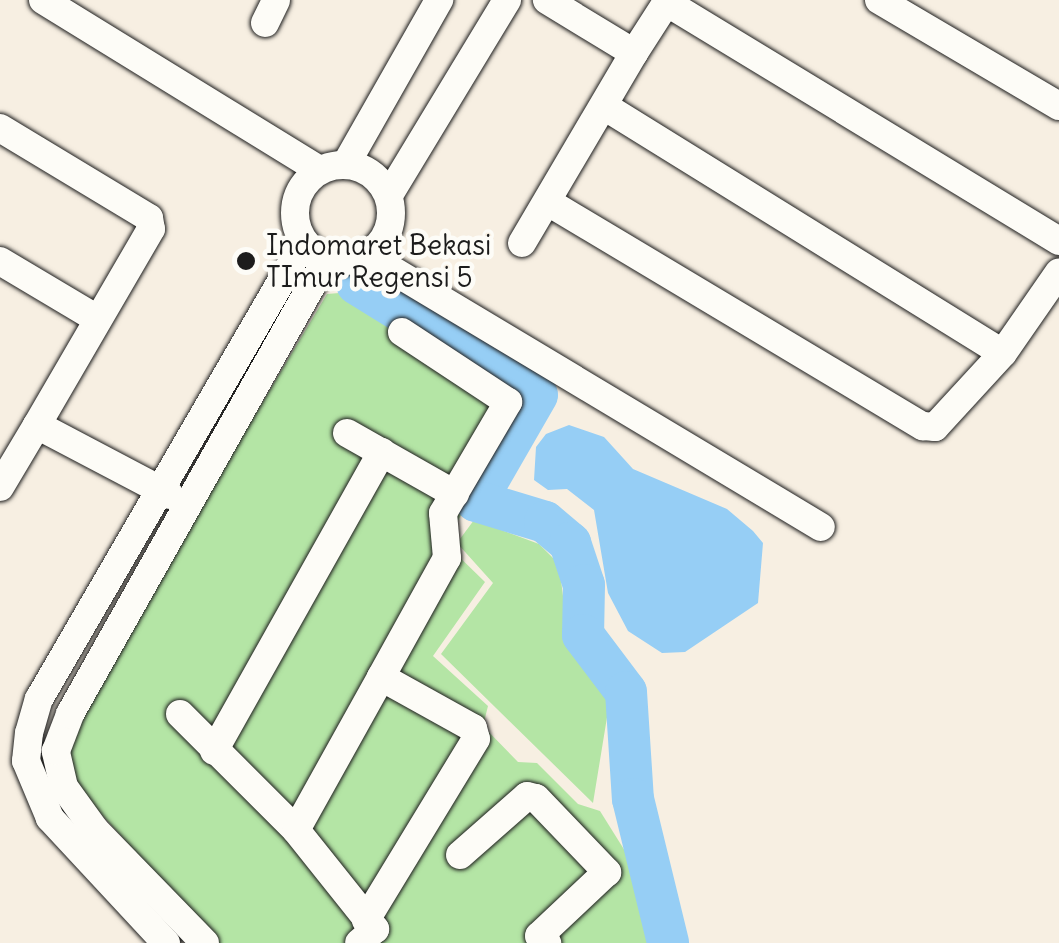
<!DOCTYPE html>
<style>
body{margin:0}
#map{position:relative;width:1059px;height:943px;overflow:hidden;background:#f7efe2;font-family:Delius,sans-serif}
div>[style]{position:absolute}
.green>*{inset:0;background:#b4e5a5}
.water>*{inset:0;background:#96cef5}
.river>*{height:42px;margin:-21px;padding:0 21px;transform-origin:21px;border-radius:21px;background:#96cef5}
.roads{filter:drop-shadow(0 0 2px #1c1c1c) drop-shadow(0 0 2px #1c1c1c)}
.minor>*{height:28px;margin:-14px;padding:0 14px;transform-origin:14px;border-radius:14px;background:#fdfcf7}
.minor>.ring{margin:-14px;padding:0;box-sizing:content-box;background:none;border:28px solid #fdfcf7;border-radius:50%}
.dots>*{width:28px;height:28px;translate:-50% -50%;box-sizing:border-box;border:5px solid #fdfcf7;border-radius:50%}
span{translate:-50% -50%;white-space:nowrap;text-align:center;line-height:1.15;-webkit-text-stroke:9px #fdfcf7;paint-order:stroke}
.poi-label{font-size:28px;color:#1c1c1c}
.left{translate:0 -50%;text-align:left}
</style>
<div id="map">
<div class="green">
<div style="clip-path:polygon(351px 292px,520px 401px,446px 544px,485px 582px,433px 656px,488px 706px,483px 726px,518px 762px,537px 763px,578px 804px,600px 811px,625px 851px,657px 943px,219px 943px,69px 779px,67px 737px,129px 626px,327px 294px)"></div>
<div style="clip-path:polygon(474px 520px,539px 544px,559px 564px,570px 652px,610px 699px,593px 803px,441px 654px,493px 583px,457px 543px)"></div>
</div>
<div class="water">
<div style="clip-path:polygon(569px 425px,604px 437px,633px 469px,727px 509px,753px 531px,763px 543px,758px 603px,685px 652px,662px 653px,628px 631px,608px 593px,594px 510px,567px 489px,548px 490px,534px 480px,536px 447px,546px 434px)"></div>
</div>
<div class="river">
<div style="left:357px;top:284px;width:211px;rotate:31.7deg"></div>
<div style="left:537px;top:395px;width:122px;rotate:119.9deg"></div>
<div style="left:476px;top:501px;width:72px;rotate:16.9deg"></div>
<div style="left:545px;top:522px;width:33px;rotate:40deg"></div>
<div style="left:570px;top:543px;width:44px;rotate:71.6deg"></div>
<div style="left:584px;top:585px;width:50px;rotate:91.1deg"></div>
<div style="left:583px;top:635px;width:71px;rotate:53deg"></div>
<div style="left:626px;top:692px;width:107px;rotate:86.3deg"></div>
<div style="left:633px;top:799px;width:148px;rotate:76.3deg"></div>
</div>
<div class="roads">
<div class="minor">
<div style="left:43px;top:0;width:324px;rotate:31.6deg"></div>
<div style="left:879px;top:0;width:209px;rotate:30.5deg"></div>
<div style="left:666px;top:2px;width:460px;rotate:31.3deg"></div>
<div style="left:265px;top:23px;width:25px;rotate:-64deg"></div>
<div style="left:634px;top:53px;width:63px;rotate:-57.3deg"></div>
<div style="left:604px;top:106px;width:469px;rotate:31.8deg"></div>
<div style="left:0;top:128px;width:174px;rotate:31.1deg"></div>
<div style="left:149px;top:218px;width:11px;rotate:80deg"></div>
<div style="left:151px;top:229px;width:227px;rotate:120.2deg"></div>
<div style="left:37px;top:425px;width:150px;rotate:27.8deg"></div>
<div style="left:346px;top:164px;width:189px;rotate:-60.4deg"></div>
<div class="ring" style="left:295px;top:165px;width:68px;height:68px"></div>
<div style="left:389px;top:195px;width:228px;rotate:-58.8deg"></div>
<div style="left:548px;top:202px;width:437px;rotate:30.9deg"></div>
<div style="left:923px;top:426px;width:12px;rotate:5deg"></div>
<div style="left:935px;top:427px;width:100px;rotate:-47.4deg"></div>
<div style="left:1003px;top:353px;width:98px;rotate:-55.3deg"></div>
<div style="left:522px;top:243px;width:221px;rotate:-59.5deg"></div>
<div style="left:634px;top:53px;width:102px;rotate:-148.7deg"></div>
<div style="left:367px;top:255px;width:529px;rotate:30.93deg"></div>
<div style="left:0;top:261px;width:109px;rotate:30.8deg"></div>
<div style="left:347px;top:433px;width:124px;rotate:29.5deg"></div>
<div style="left:0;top:487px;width:72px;rotate:-59.2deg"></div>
<div style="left:381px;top:677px;width:136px;rotate:-61deg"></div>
<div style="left:447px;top:558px;width:45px;rotate:-95.1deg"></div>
<div style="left:443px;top:513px;width:129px;rotate:-59.6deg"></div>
<div style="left:508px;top:402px;width:127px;rotate:-146.6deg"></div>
<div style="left:180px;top:714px;width:164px;rotate:45deg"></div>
<div style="left:296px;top:830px;width:127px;rotate:51.4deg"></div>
<div style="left:375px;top:929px;width:21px;rotate:139deg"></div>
<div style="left:214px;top:751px;width:343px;rotate:-60.7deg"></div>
<div style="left:296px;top:830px;width:175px;rotate:-60.9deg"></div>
<div style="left:381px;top:677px;width:105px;rotate:29deg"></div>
<div style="left:473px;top:728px;width:11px;rotate:75deg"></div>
<div style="left:476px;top:739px;width:212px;rotate:121.3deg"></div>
<div style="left:460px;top:855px;width:89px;rotate:-41.4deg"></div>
<div style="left:527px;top:796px;width:9px;rotate:13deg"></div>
<div style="left:536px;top:798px;width:103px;rotate:46.2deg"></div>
<div style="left:607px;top:872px;width:93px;rotate:136.7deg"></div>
<div style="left:539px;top:936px;width:11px;rotate:41deg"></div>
<div style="left:166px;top:943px;width:171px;rotate:-132.9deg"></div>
<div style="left:50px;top:818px;width:62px;rotate:-112.8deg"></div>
<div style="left:26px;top:761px;width:28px;rotate:-84deg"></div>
<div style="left:29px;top:733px;width:35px;rotate:-74deg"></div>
<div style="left:39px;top:699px;width:528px;rotate:-59.89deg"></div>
<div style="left:205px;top:943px;width:158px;rotate:-134.2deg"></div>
<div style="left:95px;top:830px;width:53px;rotate:-125.8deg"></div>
<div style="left:64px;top:787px;width:37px;rotate:-103deg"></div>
<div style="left:56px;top:751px;width:40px;rotate:-69deg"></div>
<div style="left:70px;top:714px;width:523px;rotate:-60.59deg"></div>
</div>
</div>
<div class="dots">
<div style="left:246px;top:261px;background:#1c1c1c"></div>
</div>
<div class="poi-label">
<span class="left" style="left:266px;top:261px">Indomaret Bekasi<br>TImur Regensi 5</span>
</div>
</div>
